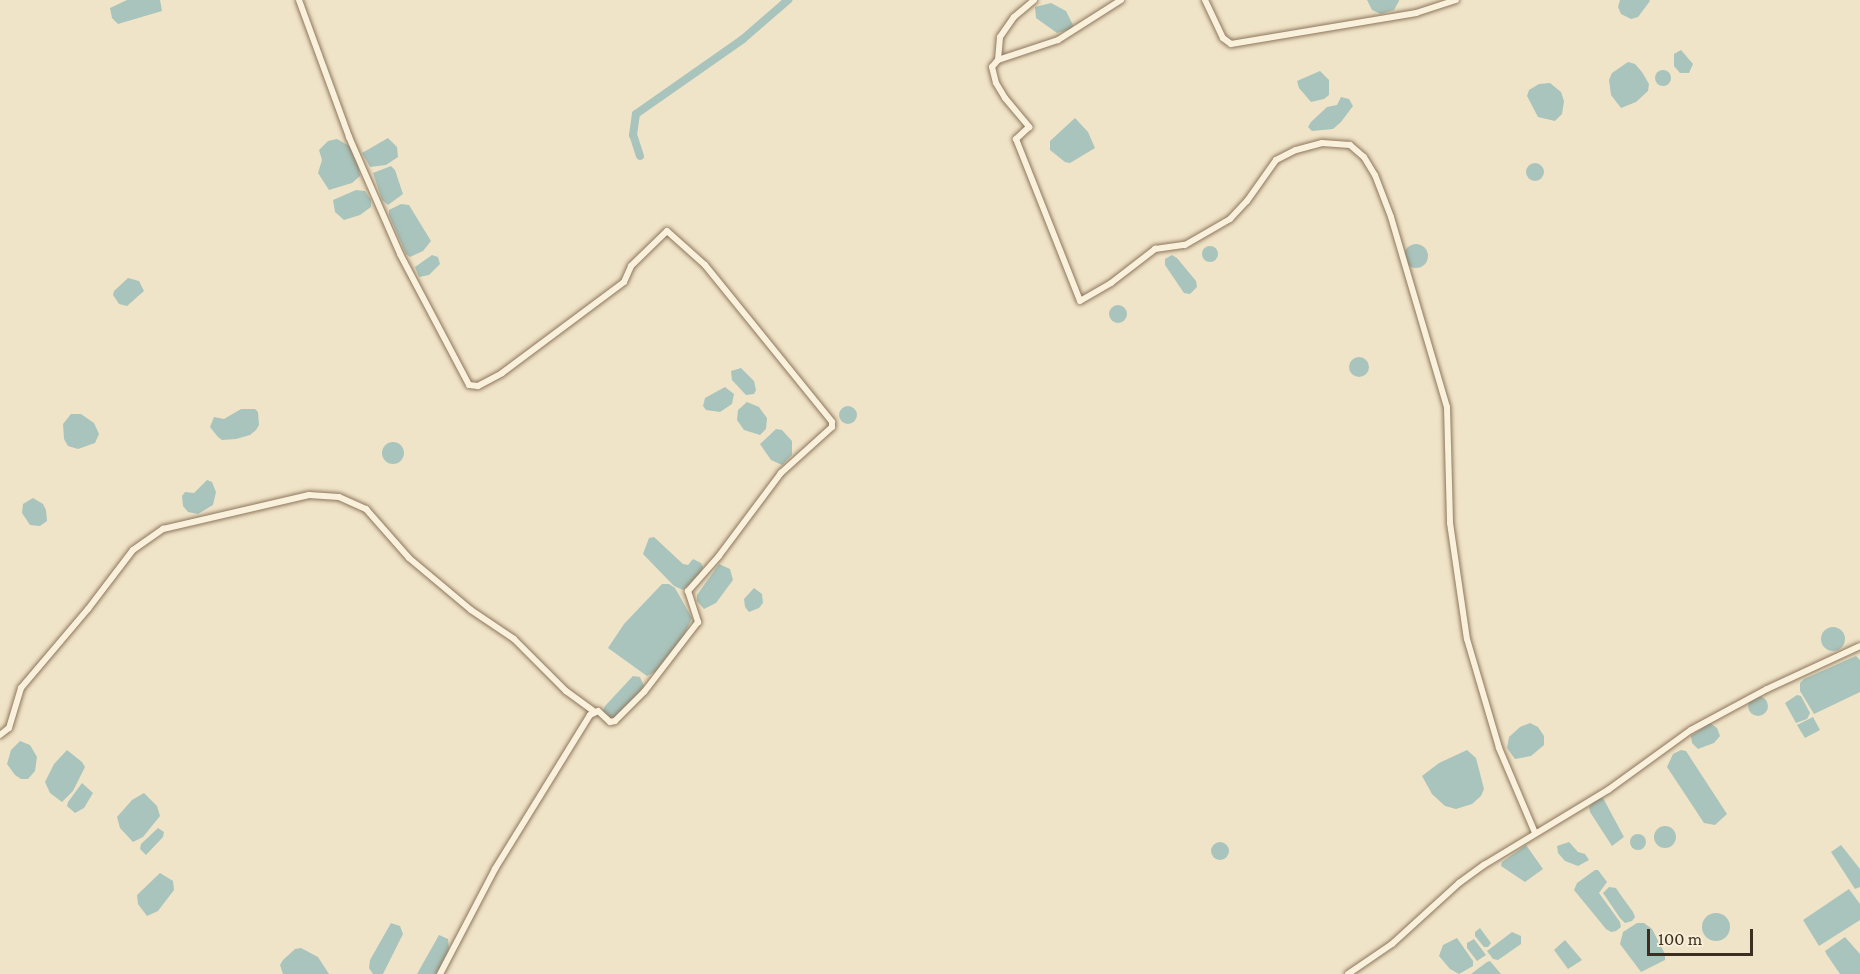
<!DOCTYPE html>
<style>
body{margin:0}
#map{position:relative;width:1860px;height:974px;overflow:hidden;background:#f0e4c8;font-family:"Crimson Pro",serif}
div>[style]{position:absolute}
.water>*{inset:0;background:#a9c4bc}
.round{border-radius:50%}
.canal>*{height:8px;margin:-4px;padding:0 4px;transform-origin:4px;border-radius:4px;background:#a9c4bc}
.roads{filter:drop-shadow(0 0 2px #8d765c) drop-shadow(0 0 2px #8d765c)}
.street>*{height:6px;margin:-3px;padding:0 3px;transform-origin:3px;border-radius:3px;background:#faf1dc}
span{translate:-50% -50%;white-space:nowrap;text-align:center;line-height:1.15;-webkit-text-stroke:4.5px #f7eed8;paint-order:stroke}
.scale{position:absolute;left:1647px;top:929px;width:106px;height:27px;box-sizing:border-box;border:3px solid #3d2e20;border-top:0;padding-left:8px;font-size:18px;line-height:21px;white-space:nowrap;color:#3d2e20;-webkit-text-stroke:4px #f7eed8;paint-order:stroke}
</style>
<div id="map">
<div class="water">
<div style="clip-path:polygon(127px 0,160px 0,162px 11px,118px 24px,112px 18px,110px 8px)"></div>
<div style="clip-path:polygon(1367px 0,1399px 0,1399px 1px,1394px 10px,1381px 14px,1372px 10px)"></div>
<div style="clip-path:polygon(1620px 0,1649px 0,1650px 1px,1638px 17px,1631px 19px,1621px 14px,1618px 7px)"></div>
<div style="clip-path:polygon(1051px 3px,1066px 11px,1073px 25px,1072px 29px,1057px 33px,1036px 18px,1035px 7px)"></div>
<div style="clip-path:polygon(1681px 50px,1693px 64px,1689px 73px,1680px 73px,1674px 66px,1674px 54px)"></div>
<div style="clip-path:polygon(1628px 62px,1635px 64px,1642px 72px,1649px 84px,1648px 91px,1636px 102px,1621px 108px,1611px 95px,1609px 80px,1612px 73px)"></div>
<div class="round" style="left:1655px;top:70px;width:16px;height:16px"></div>
<div style="clip-path:polygon(1320px 71px,1329px 80px,1329px 95px,1324px 99px,1311px 102px,1299px 88px,1297px 81px)"></div>
<div style="clip-path:polygon(1550px 83px,1561px 92px,1564px 101px,1562px 114px,1555px 121px,1538px 117px,1527px 96px,1529px 90px,1539px 84px)"></div>
<div style="clip-path:polygon(1341px 97px,1349px 99px,1353px 106px,1341px 122px,1333px 129px,1312px 131px,1308px 127px,1311px 122px,1327px 107px,1337px 105px)"></div>
<div style="clip-path:polygon(1075px 118px,1088px 132px,1095px 148px,1070px 163px,1065px 162px,1050px 150px,1050px 141px)"></div>
<div style="clip-path:polygon(388px 138px,397px 147px,398px 157px,386px 165px,370px 167px,362px 153px)"></div>
<div style="clip-path:polygon(337px 139px,351px 147px,358px 164px,360px 176px,352px 183px,329px 190px,318px 173px,322px 160px,319px 150px,328px 141px)"></div>
<div class="round" style="left:1526px;top:163px;width:18px;height:18px"></div>
<div style="clip-path:polygon(391px 166px,395px 170px,403px 194px,388px 205px,382px 200px,373px 173px)"></div>
<div style="clip-path:polygon(356px 190px,365px 191px,371px 200px,371px 207px,360px 215px,344px 220px,335px 212px,333px 200px)"></div>
<div style="clip-path:polygon(401px 204px,409px 205px,431px 241px,423px 251px,410px 257px,406px 254px,389px 215px,389px 210px)"></div>
<div class="round" style="left:1404px;top:244px;width:24px;height:24px"></div>
<div class="round" style="left:1202px;top:246px;width:16px;height:16px"></div>
<div style="clip-path:polygon(432px 255px,438px 257px,440px 264px,429px 275px,419px 277px,415px 267px)"></div>
<div style="clip-path:polygon(1172px 255px,1177px 258px,1196px 281px,1197px 287px,1190px 294px,1184px 293px,1165px 265px,1165px 259px)"></div>
<div style="clip-path:polygon(128px 278px,139px 281px,144px 291px,127px 306px,119px 304px,113px 295px,114px 291px)"></div>
<div class="round" style="left:1109px;top:305px;width:18px;height:18px"></div>
<div class="round" style="left:1349px;top:357px;width:20px;height:20px"></div>
<div style="clip-path:polygon(741px 368px,754px 381px,756px 390px,754px 394px,746px 395px,732px 380px,731px 371px)"></div>
<div style="clip-path:polygon(725px 387px,734px 394px,732px 404px,720px 412px,706px 410px,703px 406px,705px 398px)"></div>
<div style="clip-path:polygon(747px 402px,759px 407px,767px 418px,766px 429px,760px 435px,744px 430px,737px 420px,738px 410px)"></div>
<div class="round" style="left:839px;top:406px;width:18px;height:18px"></div>
<div style="clip-path:polygon(241px 409px,255px 409px,258px 412px,259px 425px,256px 430px,250px 435px,236px 439px,222px 440px,218px 437px,210px 427px,214px 417px,224px 419px)"></div>
<div style="clip-path:polygon(71px 414px,81px 414px,94px 423px,99px 434px,95px 443px,78px 449px,68px 446px,64px 439px,63px 424px)"></div>
<div style="clip-path:polygon(776px 429px,782px 430px,792px 441px,792px 455px,782px 465px,771px 460px,760px 444px)"></div>
<div class="round" style="left:382px;top:442px;width:22px;height:22px"></div>
<div style="clip-path:polygon(207px 480px,212px 482px,216px 492px,213px 505px,198px 514px,188px 512px,183px 506px,182px 496px,185px 492px,194px 493px)"></div>
<div style="clip-path:polygon(33px 498px,43px 504px,46px 510px,47px 521px,40px 526px,30px 525px,22px 513px,23px 504px)"></div>
<div style="clip-path:polygon(654px 537px,683px 564px,688px 565px,693px 559px,701px 563px,703px 567px,701px 573px,683px 590px,674px 586px,643px 554px,649px 538px)"></div>
<div style="clip-path:polygon(719px 564px,730px 569px,733px 580px,716px 603px,704px 609px,697px 601px,697px 595px)"></div>
<div style="clip-path:polygon(662px 584px,669px 584px,675px 588px,692px 618px,684px 635px,655px 672px,647px 676px,608px 648px,624px 624px)"></div>
<div style="clip-path:polygon(754px 588px,762px 594px,763px 603px,759px 608px,749px 612px,745px 607px,744px 599px)"></div>
<div class="round" style="left:1821px;top:627px;width:24px;height:24px"></div>
<div style="clip-path:polygon(1856px 656px,1860px 660px,1860px 692px,1814px 714px,1800px 691px,1800px 683px,1804px 679px)"></div>
<div style="clip-path:polygon(633px 676px,640px 677px,644px 686px,625px 709px,615px 717px,610px 718px,603px 711px,605px 706px)"></div>
<div style="clip-path:polygon(1797px 695px,1801px 696px,1810px 713px,1807px 719px,1796px 723px,1785px 703px)"></div>
<div class="round" style="left:1748px;top:696px;width:20px;height:20px"></div>
<div style="clip-path:polygon(1813px 717px,1820px 730px,1805px 738px,1797px 725px)"></div>
<div style="clip-path:polygon(1530px 723px,1538px 727px,1544px 736px,1544px 745px,1531px 756px,1515px 759px,1507px 748px,1509px 737px,1520px 727px)"></div>
<div style="clip-path:polygon(1710px 723px,1717px 728px,1720px 736px,1714px 743px,1698px 749px,1692px 743px,1691px 736px)"></div>
<div style="clip-path:polygon(20px 741px,30px 745px,37px 757px,35px 771px,28px 779px,21px 779px,15px 775px,7px 764px,11px 750px)"></div>
<div style="clip-path:polygon(67px 750px,82px 762px,85px 767px,73px 791px,62px 802px,50px 793px,45px 782px,54px 764px)"></div>
<div style="clip-path:polygon(1467px 750px,1476px 758px,1484px 789px,1481px 796px,1472px 804px,1456px 809px,1445px 806px,1432px 794px,1422px 776px,1439px 763px)"></div>
<div style="clip-path:polygon(1681px 750px,1686px 751px,1727px 814px,1715px 825px,1704px 823px,1667px 767px,1673px 754px)"></div>
<div style="clip-path:polygon(82px 783px,93px 793px,84px 808px,75px 813px,67px 806px,68px 802px)"></div>
<div style="clip-path:polygon(144px 793px,157px 806px,160px 816px,143px 837px,133px 842px,120px 828px,117px 817px,132px 800px)"></div>
<div style="clip-path:polygon(1597px 798px,1603px 798px,1624px 837px,1612px 846px,1590px 812px,1589px 807px)"></div>
<div class="round" style="left:1654px;top:826px;width:22px;height:22px"></div>
<div style="clip-path:polygon(158px 828px,164px 832px,163px 837px,146px 855px,140px 849px,141px 844px)"></div>
<div class="round" style="left:1630px;top:834px;width:16px;height:16px"></div>
<div style="clip-path:polygon(1569px 842px,1578px 852px,1585px 854px,1589px 860px,1578px 866px,1565px 861px,1558px 853px,1557px 846px)"></div>
<div class="round" style="left:1211px;top:842px;width:18px;height:18px"></div>
<div style="clip-path:polygon(1526px 845px,1543px 869px,1525px 882px,1501px 866px,1502px 862px)"></div>
<div style="clip-path:polygon(1841px 845px,1860px 869px,1860px 887px,1855px 889px,1831px 852px)"></div>
<div style="clip-path:polygon(1595px 870px,1598px 870px,1607px 882px,1599px 893px,1620px 922px,1621px 927px,1616px 931px,1611px 932px,1606px 929px,1574px 890px,1577px 883px)"></div>
<div style="clip-path:polygon(160px 873px,173px 881px,174px 890px,158px 911px,147px 916px,138px 904px,137px 895px)"></div>
<div style="clip-path:polygon(1609px 887px,1616px 888px,1620px 894px,1633px 912px,1635px 917px,1632px 921px,1625px 923px,1620px 918px,1603px 893px)"></div>
<div style="clip-path:polygon(1849px 889px,1860px 904px,1860px 920px,1819px 946px,1803px 920px)"></div>
<div class="round" style="left:1702px;top:913px;width:28px;height:28px"></div>
<div style="clip-path:polygon(391px 923px,400px 926px,403px 934px,383px 974px,373px 974px,369px 968px,370px 960px)"></div>
<div style="clip-path:polygon(1637px 923px,1644px 923px,1652px 929px,1665px 954px,1665px 960px,1641px 972px,1620px 944px,1623px 932px)"></div>
<div style="clip-path:polygon(1480px 928px,1491px 943px,1488px 947px,1484px 947px,1475px 936px,1475px 932px)"></div>
<div style="clip-path:polygon(1512px 932px,1521px 936px,1521px 944px,1498px 960px,1493px 959px,1487px 951px)"></div>
<div style="clip-path:polygon(439px 935px,448px 939px,449px 949px,437px 974px,417px 974px)"></div>
<div style="clip-path:polygon(1845px 937px,1860px 954px,1860px 974px,1840px 974px,1827px 955px,1825px 951px)"></div>
<div style="clip-path:polygon(1457px 938px,1473px 961px,1473px 966px,1459px 974px,1450px 969px,1439px 956px,1443px 945px)"></div>
<div style="clip-path:polygon(1474px 939px,1486px 955px,1477px 961px,1467px 948px,1467px 943px)"></div>
<div style="clip-path:polygon(1565px 940px,1582px 960px,1568px 969px,1554px 950px)"></div>
<div style="clip-path:polygon(301px 948px,318px 957px,329px 974px,283px 974px,280px 965px,283px 960px,295px 949px)"></div>
<div style="clip-path:polygon(1490px 961px,1501px 974px,1471px 974px,1487px 962px)"></div>
</div>
<div class="canal">
<div style="left:640px;top:156px;width:22px;rotate:-108deg"></div>
<div style="left:633px;top:135px;width:21px;rotate:-82deg"></div>
<div style="left:636px;top:114px;width:131px;rotate:-35deg"></div>
<div style="left:743px;top:39px;width:60px;rotate:-40.9deg"></div>
</div>
<div class="roads">
<div class="street">
<div style="left:299px;top:0;width:146px;rotate:69.9deg"></div>
<div style="left:349px;top:137px;width:128px;rotate:66.4deg"></div>
<div style="left:400px;top:254px;width:148px;rotate:62.2deg"></div>
<div style="left:469px;top:385px;width:9px;rotate:6deg"></div>
<div style="left:478px;top:386px;width:27px;rotate:-28deg"></div>
<div style="left:502px;top:373px;width:152px;rotate:-36.7deg"></div>
<div style="left:624px;top:282px;width:17px;rotate:-66deg"></div>
<div style="left:631px;top:266px;width:50px;rotate:-44.2deg"></div>
<div style="left:667px;top:231px;width:51px;rotate:41.8deg"></div>
<div style="left:705px;top:265px;width:202px;rotate:51deg"></div>
<div style="left:832px;top:422px;width:5px;rotate:90deg"></div>
<div style="left:832px;top:427px;width:69px;rotate:138deg"></div>
<div style="left:781px;top:473px;width:104px;rotate:126.8deg"></div>
<div style="left:719px;top:556px;width:47px;rotate:131.5deg"></div>
<div style="left:688px;top:591px;width:33px;rotate:72deg"></div>
<div style="left:698px;top:622px;width:88px;rotate:127.6deg"></div>
<div style="left:644px;top:692px;width:41px;rotate:135deg"></div>
<div style="left:615px;top:721px;width:5px;rotate:169deg"></div>
<div style="left:610px;top:722px;width:16px;rotate:-137deg"></div>
<div style="left:598px;top:711px;width:9px;rotate:153deg"></div>
<div style="left:590px;top:715px;width:181px;rotate:121.7deg"></div>
<div style="left:495px;top:869px;width:119px;rotate:117.6deg"></div>
<div style="left:1121px;top:0;width:75px;rotate:147.6deg"></div>
<div style="left:1058px;top:40px;width:63px;rotate:161.6deg"></div>
<div style="left:998px;top:60px;width:9px;rotate:131deg"></div>
<div style="left:992px;top:67px;width:16px;rotate:76deg"></div>
<div style="left:996px;top:83px;width:17px;rotate:59deg"></div>
<div style="left:1005px;top:98px;width:38px;rotate:50deg"></div>
<div style="left:1029px;top:127px;width:18px;rotate:137deg"></div>
<div style="left:1016px;top:139px;width:174px;rotate:68.4deg"></div>
<div style="left:1080px;top:301px;width:36px;rotate:-30deg"></div>
<div style="left:1111px;top:283px;width:56px;rotate:-37.7deg"></div>
<div style="left:1155px;top:249px;width:30px;rotate:-8deg"></div>
<div style="left:1185px;top:245px;width:52px;rotate:-30deg"></div>
<div style="left:1230px;top:219px;width:25px;rotate:-47deg"></div>
<div style="left:1247px;top:201px;width:50px;rotate:-54.7deg"></div>
<div style="left:1276px;top:160px;width:22px;rotate:-27deg"></div>
<div style="left:1296px;top:150px;width:27px;rotate:-15deg"></div>
<div style="left:1322px;top:143px;width:28px;rotate:4deg"></div>
<div style="left:1350px;top:145px;width:18px;rotate:41deg"></div>
<div style="left:1364px;top:157px;width:21px;rotate:59deg"></div>
<div style="left:1375px;top:175px;width:45px;rotate:69.1deg"></div>
<div style="left:1391px;top:217px;width:198px;rotate:73.6deg"></div>
<div style="left:1447px;top:407px;width:116px;rotate:88.5deg"></div>
<div style="left:1450px;top:523px;width:117px;rotate:81.7deg"></div>
<div style="left:1467px;top:639px;width:114px;rotate:73.6deg"></div>
<div style="left:1499px;top:748px;width:92px;rotate:67deg"></div>
<div style="left:1205px;top:0;width:42px;rotate:64.7deg"></div>
<div style="left:1223px;top:38px;width:10px;rotate:37deg"></div>
<div style="left:1231px;top:44px;width:188px;rotate:-9.5deg"></div>
<div style="left:1416px;top:13px;width:42px;rotate:-18deg"></div>
<div style="left:998px;top:60px;width:23px;rotate:-85deg"></div>
<div style="left:1000px;top:37px;width:24px;rotate:-55deg"></div>
<div style="left:1014px;top:17px;width:26px;rotate:-40deg"></div>
<div style="left:0;top:735px;width:11px;rotate:-38deg"></div>
<div style="left:9px;top:728px;width:42px;rotate:-73.3deg"></div>
<div style="left:21px;top:688px;width:104px;rotate:-49.7deg"></div>
<div style="left:88px;top:609px;width:74px;rotate:-52.7deg"></div>
<div style="left:133px;top:550px;width:37px;rotate:-35deg"></div>
<div style="left:163px;top:529px;width:150px;rotate:-13.1deg"></div>
<div style="left:309px;top:495px;width:30px;rotate:4deg"></div>
<div style="left:339px;top:497px;width:30px;rotate:24deg"></div>
<div style="left:366px;top:509px;width:65px;rotate:48.7deg"></div>
<div style="left:409px;top:558px;width:81px;rotate:40deg"></div>
<div style="left:471px;top:610px;width:52px;rotate:34deg"></div>
<div style="left:514px;top:639px;width:74px;rotate:45deg"></div>
<div style="left:566px;top:691px;width:34px;rotate:36deg"></div>
<div style="left:1348px;top:974px;width:53px;rotate:-34.3deg"></div>
<div style="left:1392px;top:944px;width:91px;rotate:-42.3deg"></div>
<div style="left:1459px;top:883px;width:31px;rotate:-36deg"></div>
<div style="left:1484px;top:865px;width:145px;rotate:-31.2deg"></div>
<div style="left:1608px;top:790px;width:102px;rotate:-35.9deg"></div>
<div style="left:1691px;top:730px;width:86px;rotate:-28.3deg"></div>
<div style="left:1767px;top:689px;width:102px;rotate:-24.8deg"></div>
</div>
</div>
<div class="scale">100 m</div>
</div>
